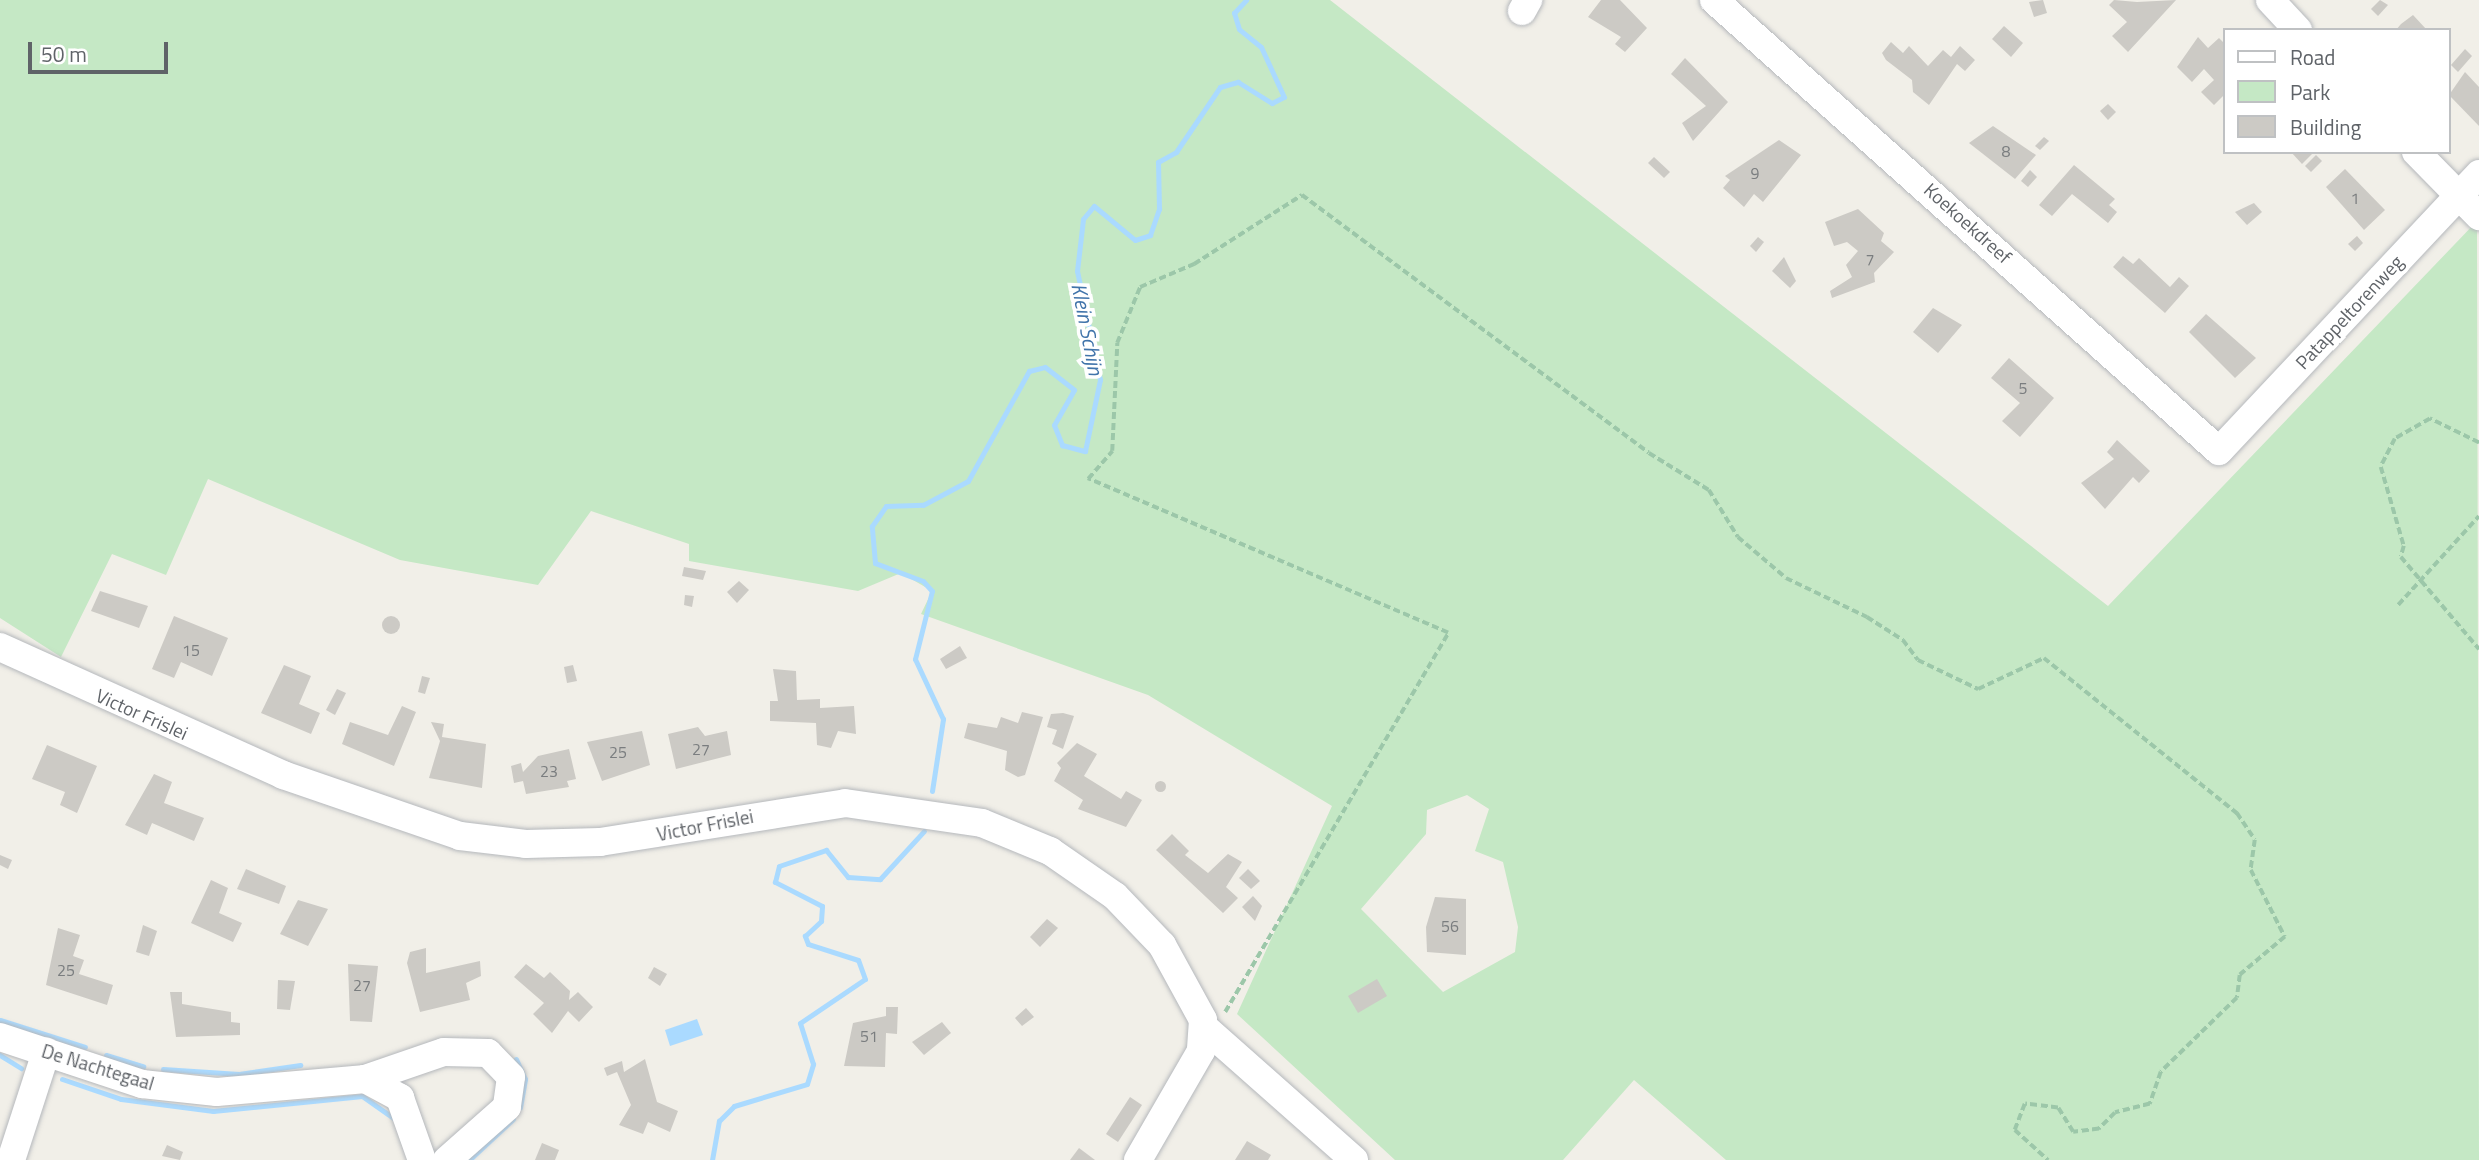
<!DOCTYPE html>
<style>
body{margin:0}
#map{position:relative;width:2479px;height:1160px;overflow:hidden;background:#f1efe8;font-family:"Titillium Web",sans-serif}
div>[style]{position:absolute}
.green>*{inset:0;background:#c5e8c5}
.water>*{inset:0;background:#aadaff}
.stream>*{height:5px;margin:-2.5px;padding:0 2.5px;transform-origin:2.5px;border-radius:2.5px;background:#aadaff}
.building>*{inset:0;background:#cccac5}
.round{border-radius:50%}
.path>*{height:3.5px;margin-top:-1.75px;transform-origin:0;background:repeating-linear-gradient(90deg,#9cc7a9 0 7px,transparent 0 10.5px)}
.roads{filter:drop-shadow(0 0 2px #b5b8bc) drop-shadow(0 0 2px #b5b8bc)}
.minor>*{height:28px;margin:-14px;padding:0 14px;transform-origin:14px;border-radius:14px;background:#fff}
span{translate:-50% -50%;white-space:nowrap;text-align:center;line-height:1.15;-webkit-text-stroke:7px #fff;paint-order:stroke}
.number-label{font-size:16px;color:#7a7d7f}
.number-label span{-webkit-text-stroke-width:0}
.street-label{font-size:19px;color:#5f6368}
.water-label{font-size:21px;color:#4174aa;font-style:italic}
.legend{position:absolute;left:2223px;top:28px;width:228px;height:126px;box-sizing:border-box;background:#fff;border:2px solid #bfc1c3;margin:0;padding:9px 12px;list-style:none;font-size:21px;color:#5f6368}
.legend li{display:flex;align-items:center;gap:14px;height:35px}
.legend b{width:35px;border:2px solid #bfc1c3}
.scale{position:absolute;left:28px;top:42px;width:140px;height:32px;box-sizing:border-box;border:4px solid #5f6368;border-top:0;padding-left:9px;font-size:21px;line-height:24px;white-space:nowrap;color:#5f6368;-webkit-text-stroke:5px #fff;paint-order:stroke}
</style>
<div id="map">
<div class="green">
<div style="clip-path:polygon(evenodd,0 0,1330px 0,2108px 606px,2477px 221px,2479px 1160px,1726px 1160px,1634px 1080px,1563px 1160px,1395px 1160px,1237px 1014px,1332px 806px,1148px 695px,921px 614px,932px 591px,901px 573px,858px 591px,689px 561px,689px 544px,591px 511px,538px 585px,400px 560px,208px 479px,166px 575px,112px 554px,61px 657px,0 618px,0 0,1467px 795px,1489px 809px,1475px 851px,1503px 862px,1518px 927px,1515px 952px,1443px 992px,1361px 909px,1426px 834px,1427px 810px,1467px 795px)"></div>
</div>
<div class="water">
<div style="clip-path:polygon(697px 1019px,703px 1035px,670px 1046px,665px 1030px)"></div>
</div>
<div class="stream">
<div style="left:932px;top:791px;width:73px;rotate:-81.3deg"></div>
<div style="left:943px;top:719px;width:66px;rotate:-115deg"></div>
<div style="left:915px;top:659px;width:70px;rotate:-76deg"></div>
<div style="left:932px;top:591px;width:13px;rotate:-132deg"></div>
<div style="left:923px;top:581px;width:51px;rotate:-159.4deg"></div>
<div style="left:875px;top:563px;width:37px;rotate:-95deg"></div>
<div style="left:872px;top:526px;width:24px;rotate:-55deg"></div>
<div style="left:886px;top:506px;width:37px;rotate:-2deg"></div>
<div style="left:923px;top:505px;width:51px;rotate:-28.1deg"></div>
<div style="left:968px;top:481px;width:126px;rotate:-61deg"></div>
<div style="left:1029px;top:371px;width:16px;rotate:-14deg"></div>
<div style="left:1045px;top:367px;width:37px;rotate:38deg"></div>
<div style="left:1074px;top:390px;width:40px;rotate:119.7deg"></div>
<div style="left:1054px;top:425px;width:22px;rotate:68deg"></div>
<div style="left:1062px;top:445px;width:24px;rotate:15deg"></div>
<div style="left:1085px;top:451px;width:73px;rotate:-78.1deg"></div>
<div style="left:1100px;top:380px;width:111px;rotate:-101.9deg"></div>
<div style="left:1077px;top:271px;width:52px;rotate:-83.4deg"></div>
<div style="left:1083px;top:219px;width:17px;rotate:-50deg"></div>
<div style="left:1094px;top:206px;width:53px;rotate:39.7deg"></div>
<div style="left:1135px;top:240px;width:16px;rotate:-18deg"></div>
<div style="left:1150px;top:235px;width:28px;rotate:-71deg"></div>
<div style="left:1159px;top:209px;width:47px;rotate:-91.2deg"></div>
<div style="left:1158px;top:162px;width:21px;rotate:-29deg"></div>
<div style="left:1176px;top:152px;width:78px;rotate:-55.9deg"></div>
<div style="left:1220px;top:87px;width:19px;rotate:-16deg"></div>
<div style="left:1238px;top:82px;width:40px;rotate:32deg"></div>
<div style="left:1272px;top:103px;width:13px;rotate:-27deg"></div>
<div style="left:1284px;top:97px;width:55px;rotate:-114.7deg"></div>
<div style="left:1261px;top:47px;width:28px;rotate:-141deg"></div>
<div style="left:1239px;top:29px;width:17px;rotate:-107deg"></div>
<div style="left:1234px;top:13px;width:18px;rotate:-47deg"></div>
<div style="left:0;top:1020px;width:89px;rotate:17.6deg"></div>
<div style="left:0;top:1055px;width:25px;rotate:32deg"></div>
<div style="left:106px;top:1055px;width:39px;rotate:17deg"></div>
<div style="left:516px;top:1059px;width:22px;rotate:66deg"></div>
<div style="left:525px;top:1079px;width:29px;rotate:100deg"></div>
<div style="left:163px;top:1069px;width:76px;rotate:3.8deg"></div>
<div style="left:239px;top:1074px;width:62px;rotate:-8.4deg"></div>
<div style="left:62px;top:1079px;width:62px;rotate:18.7deg"></div>
<div style="left:121px;top:1099px;width:93px;rotate:7.4deg"></div>
<div style="left:213px;top:1111px;width:150px;rotate:-5.7deg"></div>
<div style="left:362px;top:1096px;width:39px;rotate:35deg"></div>
<div style="left:469px;top:1160px;width:60px;rotate:-43deg"></div>
<div style="left:712px;top:1160px;width:40px;rotate:-80deg"></div>
<div style="left:719px;top:1121px;width:21px;rotate:-45deg"></div>
<div style="left:734px;top:1106px;width:76px;rotate:-16.8deg"></div>
<div style="left:807px;top:1084px;width:21px;rotate:-73deg"></div>
<div style="left:813px;top:1064px;width:43px;rotate:-107.6deg"></div>
<div style="left:800px;top:1023px;width:78px;rotate:-34.1deg"></div>
<div style="left:865px;top:979px;width:20px;rotate:-110deg"></div>
<div style="left:858px;top:960px;width:52px;rotate:-162.3deg"></div>
<div style="left:808px;top:944px;width:9px;rotate:-111deg"></div>
<div style="left:805px;top:936px;width:22px;rotate:-43deg"></div>
<div style="left:821px;top:921px;width:15px;rotate:-86deg"></div>
<div style="left:822px;top:906px;width:53px;rotate:-152.9deg"></div>
<div style="left:775px;top:882px;width:16px;rotate:-76deg"></div>
<div style="left:779px;top:866px;width:50px;rotate:-18.8deg"></div>
<div style="left:826px;top:850px;width:35px;rotate:51deg"></div>
<div style="left:848px;top:877px;width:32px;rotate:4deg"></div>
<div style="left:880px;top:879px;width:65px;rotate:-47.5deg"></div>
</div>
<div class="building">
<div style="clip-path:polygon(1601px 0,1620px 0,1647px 28px,1625px 52px,1615px 44px,1621px 37px,1588px 17px)"></div>
<div style="clip-path:polygon(2043px 0,2047px 13px,2034px 17px,2029px 2px)"></div>
<div style="clip-path:polygon(2114px 0,2137px 2px,2176px 0,2128px 52px,2112px 36px,2127px 22px,2109px 5px)"></div>
<div style="clip-path:polygon(2380px 0,2388px 5px,2378px 16px,2371px 9px)"></div>
<div style="clip-path:polygon(2413px 15px,2427px 30px,2396px 30px,2401px 24px)"></div>
<div style="clip-path:polygon(2004px 26px,2023px 43px,2011px 57px,1992px 39px)"></div>
<div style="clip-path:polygon(2198px 37px,2208px 48px,2219px 38px,2225px 44px,2225px 94px,2214px 105px,2201px 92px,2214px 80px,2204px 69px,2192px 82px,2177px 67px)"></div>
<div style="clip-path:polygon(1891px 42px,1903px 53px,1909px 46px,1928px 66px,1943px 50px,1951px 57px,1960px 46px,1975px 60px,1965px 71px,1957px 64px,1929px 105px,1913px 92px,1912px 80px,1886px 60px,1882px 53px)"></div>
<div style="clip-path:polygon(2465px 49px,2472px 56px,2458px 72px,2451px 65px)"></div>
<div style="clip-path:polygon(1685px 58px,1728px 102px,1693px 141px,1682px 123px,1706px 106px,1671px 74px)"></div>
<div style="clip-path:polygon(2465px 72px,2479px 87px,2479px 126px,2449px 95px)"></div>
<div style="clip-path:polygon(2108px 104px,2116px 112px,2108px 120px,2100px 111px)"></div>
<div style="clip-path:polygon(1993px 126px,2036px 155px,2015px 179px,1969px 143px)"></div>
<div style="clip-path:polygon(2044px 137px,2049px 141px,2040px 150px,2035px 146px)"></div>
<div style="clip-path:polygon(1779px 140px,1801px 155px,1763px 202px,1754px 194px,1744px 207px,1723px 188px,1730px 180px,1725px 176px)"></div>
<div style="clip-path:polygon(2291px 152px,2314px 152px,2302px 164px)"></div>
<div style="clip-path:polygon(2316px 155px,2322px 161px,2311px 172px,2305px 166px)"></div>
<div style="clip-path:polygon(1654px 157px,1670px 172px,1664px 178px,1648px 163px)"></div>
<div style="clip-path:polygon(2074px 165px,2115px 199px,2109px 205px,2117px 212px,2108px 223px,2072px 194px,2052px 216px,2039px 205px)"></div>
<div style="clip-path:polygon(2345px 169px,2385px 210px,2364px 230px,2326px 187px)"></div>
<div style="clip-path:polygon(2030px 170px,2037px 177px,2028px 187px,2021px 181px)"></div>
<div style="clip-path:polygon(2254px 203px,2262px 212px,2247px 225px,2235px 212px)"></div>
<div style="clip-path:polygon(1858px 209px,1884px 233px,1881px 241px,1894px 252px,1874px 273px,1875px 282px,1832px 298px,1830px 291px,1852px 277px,1846px 265px,1858px 251px,1847px 242px,1834px 246px,1825px 222px)"></div>
<div style="clip-path:polygon(2357px 236px,2363px 243px,2355px 251px,2348px 244px)"></div>
<div style="clip-path:polygon(1758px 237px,1764px 242px,1756px 252px,1750px 246px)"></div>
<div style="clip-path:polygon(2123px 256px,2133px 264px,2139px 258px,2170px 287px,2179px 277px,2189px 286px,2165px 313px,2113px 267px)"></div>
<div style="clip-path:polygon(1784px 257px,1796px 281px,1790px 288px,1772px 271px)"></div>
<div style="clip-path:polygon(1933px 308px,1962px 325px,1938px 353px,1913px 332px)"></div>
<div style="clip-path:polygon(2206px 314px,2256px 358px,2235px 378px,2189px 332px)"></div>
<div style="clip-path:polygon(2009px 358px,2054px 398px,2020px 437px,2002px 421px,2020px 403px,1991px 378px)"></div>
<div style="clip-path:polygon(2117px 440px,2150px 471px,2139px 483px,2133px 477px,2105px 509px,2081px 483px,2114px 459px,2107px 452px)"></div>
<div style="clip-path:polygon(684px 567px,706px 571px,703px 580px,682px 576px)"></div>
<div style="clip-path:polygon(739px 581px,749px 590px,737px 603px,727px 592px)"></div>
<div style="clip-path:polygon(100px 591px,148px 606px,139px 628px,91px 611px)"></div>
<div style="clip-path:polygon(685px 595px,694px 596px,692px 607px,684px 605px)"></div>
<div style="clip-path:polygon(174px 616px,228px 638px,212px 676px,181px 662px,174px 678px,152px 669px)"></div>
<div class="round" style="left:382px;top:616px;width:18px;height:18px"></div>
<div style="clip-path:polygon(960px 646px,967px 658px,946px 669px,940px 659px)"></div>
<div style="clip-path:polygon(284px 665px,311px 676px,299px 704px,320px 713px,311px 734px,261px 713px)"></div>
<div style="clip-path:polygon(573px 665px,577px 681px,567px 683px,564px 667px)"></div>
<div style="clip-path:polygon(773px 669px,796px 671px,797px 700px,820px 699px,820px 708px,854px 706px,856px 734px,838px 731px,831px 748px,817px 745px,816px 723px,770px 721px,770px 701px,778px 701px)"></div>
<div style="clip-path:polygon(422px 676px,430px 678px,425px 694px,418px 692px)"></div>
<div style="clip-path:polygon(337px 689px,346px 693px,335px 715px,326px 710px)"></div>
<div style="clip-path:polygon(402px 706px,416px 712px,394px 766px,342px 744px,350px 722px,388px 735px)"></div>
<div style="clip-path:polygon(1022px 712px,1043px 717px,1025px 775px,1018px 777px,1005px 770px,1007px 751px,964px 738px,968px 723px,997px 728px,1001px 717px,1018px 723px)"></div>
<div style="clip-path:polygon(1063px 713px,1074px 716px,1063px 749px,1052px 744px,1057px 730px,1047px 727px,1051px 714px)"></div>
<div style="clip-path:polygon(431px 722px,444px 724px,442px 737px,486px 744px,482px 788px,429px 778px,440px 741px)"></div>
<div style="clip-path:polygon(698px 727px,705px 736px,727px 731px,731px 755px,676px 769px,668px 734px)"></div>
<div style="clip-path:polygon(642px 731px,650px 765px,602px 781px,587px 742px)"></div>
<div style="clip-path:polygon(1077px 743px,1097px 754px,1084px 776px,1121px 799px,1126px 791px,1142px 800px,1126px 827px,1078px 809px,1083px 800px,1054px 781px,1061px 768px,1057px 763px)"></div>
<div style="clip-path:polygon(47px 745px,97px 766px,77px 813px,60px 805px,65px 792px,32px 779px)"></div>
<div style="clip-path:polygon(569px 749px,576px 779px,567px 781px,569px 787px,526px 794px,523px 781px,514px 783px,511px 766px,521px 763px,523px 772px,538px 756px)"></div>
<div style="clip-path:polygon(154px 774px,172px 782px,164px 803px,204px 818px,194px 841px,152px 823px,147px 835px,125px 825px)"></div>
<div class="round" style="left:1154.5px;top:780.5px;width:11px;height:11px"></div>
<div style="clip-path:polygon(1172px 834px,1189px 851px,1185px 855px,1208px 873px,1228px 854px,1242px 862px,1226px 887px,1238px 898px,1223px 913px,1156px 850px)"></div>
<div style="clip-path:polygon(0 855px,12px 860px,8px 869px,0 865px)"></div>
<div style="clip-path:polygon(246px 869px,286px 886px,279px 904px,237px 889px)"></div>
<div style="clip-path:polygon(1248px 869px,1260px 881px,1251px 889px,1239px 878px)"></div>
<div style="clip-path:polygon(211px 880px,228px 888px,219px 913px,242px 923px,233px 942px,191px 923px)"></div>
<div style="clip-path:polygon(1253px 896px,1262px 906px,1255px 921px,1242px 907px)"></div>
<div style="clip-path:polygon(1435px 897px,1466px 899px,1466px 955px,1427px 952px,1426px 927px)"></div>
<div style="clip-path:polygon(298px 900px,328px 909px,308px 946px,280px 934px)"></div>
<div style="clip-path:polygon(1047px 919px,1058px 928px,1040px 947px,1030px 937px)"></div>
<div style="clip-path:polygon(143px 925px,157px 931px,149px 956px,136px 952px)"></div>
<div style="clip-path:polygon(58px 928px,80px 935px,73px 956px,84px 960px,79px 974px,113px 985px,107px 1005px,46px 985px)"></div>
<div style="clip-path:polygon(426px 948px,426px 973px,480px 961px,481px 976px,466px 983px,470px 1000px,420px 1012px,407px 963px,410px 952px)"></div>
<div style="clip-path:polygon(348px 964px,378px 966px,372px 1022px,350px 1021px)"></div>
<div style="clip-path:polygon(526px 964px,544px 978px,550px 972px,570px 991px,569px 1000px,578px 992px,593px 1007px,579px 1022px,568px 1011px,552px 1033px,533px 1014px,544px 1003px,514px 977px)"></div>
<div style="clip-path:polygon(654px 967px,667px 974px,660px 986px,648px 978px)"></div>
<div style="clip-path:polygon(1377px 979px,1387px 996px,1358px 1013px,1348px 996px)"></div>
<div style="clip-path:polygon(278px 980px,295px 981px,290px 1010px,277px 1009px)"></div>
<div style="clip-path:polygon(170px 992px,182px 992px,182px 1004px,231px 1012px,231px 1022px,240px 1023px,240px 1035px,176px 1037px)"></div>
<div style="clip-path:polygon(886px 1007px,898px 1007px,897px 1034px,886px 1033px,885px 1067px,844px 1066px,853px 1023px,886px 1016px)"></div>
<div style="clip-path:polygon(1026px 1008px,1034px 1017px,1022px 1026px,1015px 1018px)"></div>
<div style="clip-path:polygon(942px 1022px,951px 1033px,924px 1055px,912px 1042px)"></div>
<div style="clip-path:polygon(645px 1059px,657px 1102px,678px 1111px,670px 1132px,648px 1122px,643px 1134px,619px 1125px,631px 1105px,617px 1072px,607px 1076px,604px 1068px,622px 1061px,624px 1072px)"></div>
<div style="clip-path:polygon(1130px 1097px,1142px 1105px,1118px 1142px,1106px 1134px)"></div>
<div style="clip-path:polygon(1247px 1141px,1271px 1155px,1268px 1160px,1235px 1160px)"></div>
<div style="clip-path:polygon(542px 1143px,559px 1150px,555px 1160px,535px 1160px)"></div>
<div style="clip-path:polygon(167px 1145px,183px 1152px,180px 1160px,162px 1156px)"></div>
<div style="clip-path:polygon(1079px 1148px,1095px 1160px,1070px 1160px)"></div>
</div>
<div class="path">
<div style="left:2479px;top:443px;width:55px;rotate:-153.9deg"></div>
<div style="left:2430px;top:419px;width:40px;rotate:150.3deg"></div>
<div style="left:2395px;top:439px;width:31px;rotate:117deg"></div>
<div style="left:2381px;top:467px;width:82px;rotate:73.8deg"></div>
<div style="left:2404px;top:546px;width:11px;rotate:105deg"></div>
<div style="left:2401px;top:557px;width:121px;rotate:49.7deg"></div>
<div style="left:2398px;top:605px;width:120px;rotate:-47.7deg"></div>
<div style="left:1225px;top:1012px;width:440px;rotate:-59.5deg"></div>
<div style="left:1448px;top:633px;width:392px;rotate:-156.8deg"></div>
<div style="left:1088px;top:479px;width:37px;rotate:-49deg"></div>
<div style="left:1112px;top:451px;width:108px;rotate:-87.3deg"></div>
<div style="left:1117px;top:343px;width:61px;rotate:-67.7deg"></div>
<div style="left:1140px;top:287px;width:59px;rotate:-23.1deg"></div>
<div style="left:1194px;top:264px;width:128px;rotate:-32.6deg"></div>
<div style="left:1302px;top:195px;width:432px;rotate:36.6deg"></div>
<div style="left:1649px;top:453px;width:70px;rotate:31.7deg"></div>
<div style="left:1709px;top:490px;width:55px;rotate:58.3deg"></div>
<div style="left:1738px;top:537px;width:63px;rotate:40.5deg"></div>
<div style="left:1786px;top:578px;width:90px;rotate:25.7deg"></div>
<div style="left:1867px;top:617px;width:43px;rotate:32.6deg"></div>
<div style="left:1903px;top:640px;width:25px;rotate:53deg"></div>
<div style="left:1918px;top:660px;width:67px;rotate:25.8deg"></div>
<div style="left:1978px;top:689px;width:73px;rotate:-25.2deg"></div>
<div style="left:2044px;top:658px;width:248px;rotate:38.8deg"></div>
<div style="left:2237px;top:813px;width:32px;rotate:56deg"></div>
<div style="left:2255px;top:840px;width:30px;rotate:98deg"></div>
<div style="left:2251px;top:870px;width:75px;rotate:63.1deg"></div>
<div style="left:2285px;top:937px;width:59px;rotate:139.8deg"></div>
<div style="left:2240px;top:975px;width:23px;rotate:97deg"></div>
<div style="left:2237px;top:998px;width:106px;rotate:135.8deg"></div>
<div style="left:2161px;top:1072px;width:34px;rotate:109deg"></div>
<div style="left:2150px;top:1104px;width:36px;rotate:166deg"></div>
<div style="left:2115px;top:1113px;width:23px;rotate:135deg"></div>
<div style="left:2099px;top:1129px;width:26px;rotate:173deg"></div>
<div style="left:2073px;top:1132px;width:28px;rotate:-122deg"></div>
<div style="left:2058px;top:1108px;width:33px;rotate:-173deg"></div>
<div style="left:2025px;top:1104px;width:28px;rotate:111deg"></div>
<div style="left:2015px;top:1130px;width:45px;rotate:42.3deg"></div>
</div>
<div class="roads">
<div class="minor">
<div style="left:1714px;top:0;width:677px;rotate:41.77deg"></div>
<div style="left:2219px;top:451px;width:380px;rotate:-46.8deg"></div>
<div style="left:2270px;top:0;width:41px;rotate:47deg"></div>
<div style="left:1522px;top:11px;width:13px;rotate:-61deg"></div>
<div style="left:2416px;top:152px;width:90px;rotate:45.5deg"></div>
<div style="left:0;top:647px;width:311px;rotate:24.3deg"></div>
<div style="left:283px;top:775px;width:187px;rotate:19deg"></div>
<div style="left:460px;top:836px;width:66px;rotate:6.9deg"></div>
<div style="left:526px;top:844px;width:74px;rotate:-1.5deg"></div>
<div style="left:600px;top:842px;width:248px;rotate:-9deg"></div>
<div style="left:845px;top:803px;width:138px;rotate:8.3deg"></div>
<div style="left:982px;top:823px;width:74px;rotate:22.4deg"></div>
<div style="left:1050px;top:851px;width:79px;rotate:34.7deg"></div>
<div style="left:1115px;top:896px;width:68px;rotate:46.2deg"></div>
<div style="left:1162px;top:945px;width:85px;rotate:61.3deg"></div>
<div style="left:1203px;top:1020px;width:31px;rotate:94deg"></div>
<div style="left:1201px;top:1051px;width:126px;rotate:120deg"></div>
<div style="left:1205px;top:1028px;width:199px;rotate:41.5deg"></div>
<div style="left:0;top:1037px;width:150px;rotate:18.3deg"></div>
<div style="left:142px;top:1084px;width:75px;rotate:6.1deg"></div>
<div style="left:217px;top:1092px;width:149px;rotate:-5deg"></div>
<div style="left:365px;top:1079px;width:83px;rotate:-18.9deg"></div>
<div style="left:444px;top:1052px;width:44px;rotate:1.3deg"></div>
<div style="left:488px;top:1053px;width:33px;rotate:46deg"></div>
<div style="left:511px;top:1077px;width:30px;rotate:98deg"></div>
<div style="left:507px;top:1107px;width:80px;rotate:138.5deg"></div>
<div style="left:365px;top:1079px;width:40px;rotate:28deg"></div>
<div style="left:400px;top:1098px;width:66px;rotate:70.5deg"></div>
<div style="left:11px;top:1160px;width:114px;rotate:-72deg"></div>
</div>
</div>
<div class="number-label">
<span style="left:2006px;top:151px">8</span>
<span style="left:1755px;top:173px">9</span>
<span style="left:2355px;top:198px">1</span>
<span style="left:1870px;top:259px">7</span>
<span style="left:2023px;top:388px">5</span>
<span style="left:191px;top:650px">15</span>
<span style="left:701px;top:749px">27</span>
<span style="left:618px;top:752px">25</span>
<span style="left:549px;top:771px">23</span>
<span style="left:1450px;top:926px">56</span>
<span style="left:66px;top:970px">25</span>
<span style="left:362px;top:985px">27</span>
<span style="left:869px;top:1036px">51</span>
</div>
<div class="street-label">
<span style="left:1968px;top:223px;rotate:42deg">Koekoekdreef</span>
<span style="left:2349px;top:312px;rotate:-47deg">Patappeltorenweg</span>
<span style="left:142px;top:714px;rotate:24deg">Victor Frislei</span>
<span style="left:705px;top:825px;rotate:-11deg">Victor Frislei</span>
<span style="left:98px;top:1067px;rotate:17deg">De Nachtegaal</span>
</div>
<div class="water-label">
<span style="left:1088px;top:329px;rotate:79deg">Klein Schijn</span>
</div>
<ul class="legend">
<li><b style="height:9px;background:#fff"></b>Road</li>
<li><b style="height:19px;background:#c5e8c5"></b>Park</li>
<li><b style="height:19px;background:#cccac5"></b>Building</li>
</ul>
<div class="scale">50 m</div>
</div>
